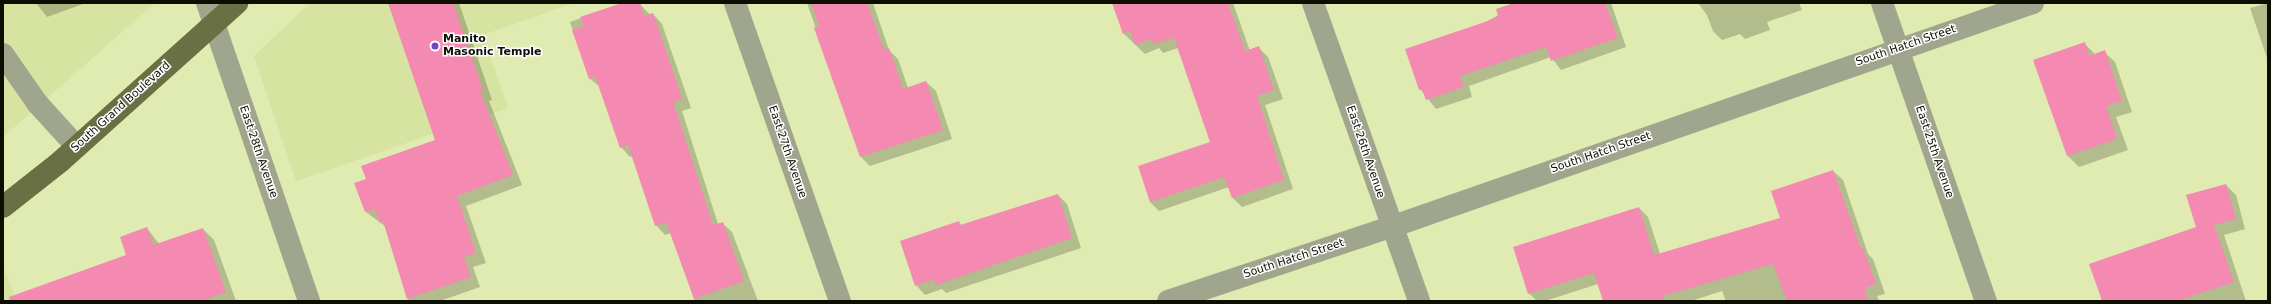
<!DOCTYPE html>
<html>
<head>
<meta charset="utf-8">
<style>
	body { margin:0 }
	#map { position:relative; width:2271px; height:304px; overflow:hidden; background:#dfebb1; font-family:"DejaVu Sans",sans-serif }
	div>[style] { position:absolute }
	[style*='--x'] { left:calc(var(--x)*1px); top:calc(var(--y)*1px); width:calc(var(--w)*1px); rotate:calc(var(--a)*1deg) }
	.built>* { inset:0; background:#d6e3a1 }
	.shadow>* { inset:0; background:#0003 }
	.building>* { inset:0; background:#f48ab1 }
	.minor>* { height:22px; margin:-11px; padding:0 11px; transform-origin:11px; border-radius:11px; background:#a0a58d }
	.major>* { height:22px; margin:-11px; padding:0 11px; transform-origin:11px; border-radius:11px; background:#687044 }
	.dots>* { width:11px; height:11px; translate:-50% -50%; box-sizing:border-box; border:2px solid #fff; border-radius:50% }
	span { translate:-50% -50%; white-space:nowrap; text-align:center; line-height:1.15; -webkit-text-stroke:3px #fff; paint-order:stroke }
	.poi-label { font-size:11px; color:#0b0e00; font-weight:700 }
	.left { translate:0 -50%; text-align:left }
	.street-label { font-size:11px; color:#0b0e00 }
	.frame { position:absolute; inset:0; border:4px solid #0b0e00; pointer-events:none }
</style>
</head>
<body>
<div id="map">
	<div class="built">
		<i style="clip-path:polygon(3px 3px,155px 3px,3px 137px)"></i>
		<i style="clip-path:polygon(310px 3px,574px 3px,483px 35px,508px 108px,296px 181px,254px 56px)"></i>
		<i style="clip-path:polygon(5px 268px,16px 301px,3px 301px)"></i>
	</div>
	<div class="shadow">
		<i style="clip-path:polygon(36px 3px,86px 3px,47px 17px)"></i>
		<i style="clip-path:polygon(389px 3px,459px 3px,492px 100px,489px 101px,522px 185px,466px 206px,486px 263px,473px 267px,480px 287px,440px 301px,410px 301px,408px 299px,386px 227px,366px 212px,367px 179px,436px 141px)"></i>
		<i style="clip-path:polygon(639px 3px,650px 15px,653px 14px,662px 24px,691px 108px,682px 111px,718px 224px,722px 223px,732px 232px,758px 301px,695px 301px,671px 233px,665px 235px,656px 225px,633px 156px,630px 157px,621px 147px,600px 87px,589px 78px,570px 22px,616px 6px)"></i>
		<i style="clip-path:polygon(807px 3px,873px 3px,889px 50px,898px 59px,908px 88px,926px 82px,936px 91px,952px 139px,870px 166px,861px 157px)"></i>
		<i style="clip-path:polygon(1114px 3px,1233px 3px,1250px 51px,1259px 48px,1268px 57px,1283px 99px,1265px 105px,1293px 189px,1242px 207px,1233px 198px,1229px 187px,1159px 211px,1150px 202px,1139px 167px,1211px 143px,1178px 48px,1163px 53px,1159px 48px,1145px 54px,1123px 33px)"></i>
		<i style="clip-path:polygon(1518px 3px,1611px 3px,1626px 47px,1561px 70px,1551px 57px,1469px 86px,1472px 97px,1436px 109px,1420px 89px,1485px 23px)"></i>
		<i style="clip-path:polygon(1698px 3px,1799px 3px,1802px 10px,1767px 22px,1770px 30px,1745px 39px,1740px 34px,1722px 40px,1713px 31px,1707px 15px)"></i>
		<i style="clip-path:polygon(2268px 3px,2268px 61px,2250px 8px)"></i>
		<i style="clip-path:polygon(2084px 43px,2096px 55px,2104px 52px,2115px 62px,2132px 112px,2116px 117px,2128px 150px,2079px 167px,2068px 156px,2034px 60px)"></i>
		<i style="clip-path:polygon(1833px 171px,1843px 180px,1868px 254px,1873px 259px,1885px 294px,1877px 296px,1879px 301px,1726px 301px,1722px 291px,1691px 301px,1604px 301px,1598px 284px,1545px 301px,1537px 301px,1529px 293px,1639px 208px,1648px 217px,1660px 254px,1782px 219px)"></i>
		<i style="clip-path:polygon(2226px 185px,2236px 195px,2245px 229px,2224px 235px,2246px 301px,2103px 301px,2197px 228px)"></i>
		<i style="clip-path:polygon(1058px 195px,1067px 204px,1081px 248px,946px 293px,942px 289px,925px 295px,916px 285px,959px 222px,962px 226px)"></i>
		<i style="clip-path:polygon(147px 228px,159px 244px,203px 229px,214px 240px,236px 301px,48px 301px,127px 256px)"></i>
	</div>
	<div class="building">
		<i style="clip-path:polygon(388px 3px,453px 3px,483px 90px,480px 91px,513px 175px,457px 196px,476px 253px,464px 257px,471px 277px,407px 299px,383px 221px,380px 223px,375px 209px,365px 212px,354px 183px,366px 179px,361px 166px,435px 140px)"></i>
		<i style="clip-path:polygon(622px 3px,640px 3px,644px 16px,653px 13px,682px 99px,673px 102px,713px 225px,723px 222px,744px 281px,694px 299px,666px 222px,655px 226px,628px 145px,620px 148px,595px 76px,589px 79px,572px 30px,584px 26px,580px 17px)"></i>
		<i style="clip-path:polygon(811px 3px,867px 3px,884px 50px,889px 48px,903px 89px,926px 81px,943px 130px,860px 157px,814px 28px,819px 26px)"></i>
		<i style="clip-path:polygon(1112px 3px,1228px 3px,1245px 51px,1259px 46px,1274px 90px,1257px 96px,1284px 180px,1232px 198px,1224px 177px,1150px 202px,1138px 166px,1210px 142px,1174px 38px,1153px 44px,1152px 39px,1135px 45px,1130px 31px,1123px 34px)"></i>
		<i style="clip-path:polygon(1514px 3px,1605px 3px,1618px 38px,1551px 61px,1546px 47px,1460px 76px,1464px 87px,1426px 100px,1422px 89px,1419px 90px,1405px 49px,1485px 22px,1498px 16px,1496px 9px)"></i>
		<i style="clip-path:polygon(2085px 42px,2089px 56px,2105px 50px,2122px 101px,2106px 106px,2117px 139px,2067px 156px,2033px 60px)"></i>
		<i style="clip-path:polygon(1833px 170px,1861px 249px,1863px 248px,1876px 284px,1865px 288px,1868px 301px,1787px 301px,1773px 264px,1663px 296px,1664px 301px,1603px 301px,1594px 273px,1528px 294px,1513px 247px,1639px 207px,1654px 255px,1780px 218px,1771px 191px)"></i>
		<i style="clip-path:polygon(2226px 184px,2236px 219px,2214px 225px,2234px 282px,2178px 301px,2102px 301px,2089px 264px,2196px 227px,2186px 195px)"></i>
		<i style="clip-path:polygon(1058px 194px,1072px 238px,936px 285px,934px 279px,915px 286px,900px 241px,959px 221px,960px 225px)"></i>
		<i style="clip-path:polygon(147px 227px,153px 245px,203px 228px,226px 292px,202px 301px,10px 301px,9px 297px,126px 255px,120px 237px)"></i>
	</div>
	<div class="minor">
		<i style="--x:207;--y:3;--w:315;--a:71.1"></i>
		<i style="--x:735;--y:3;--w:316;--a:70.6"></i>
		<i style="--x:1313;--y:3;--w:316;--a:70.4"></i>
		<i style="--x:1882;--y:3;--w:316;--a:70.8"></i>
		<i style="--x:3;--y:54;--w:60;--a:55.2"></i>
		<i style="--x:37;--y:103;--w:59;--a:47.7"></i>
		<i style="--x:1168;--y:301;--w:235;--a:-18.4"></i>
		<i style="--x:1391;--y:227;--w:680;--a:-19.23"></i>
	</div>
	<div class="major">
		<i style="--x:3;--y:207;--w:74;--a:-38.4"></i>
		<i style="--x:61;--y:161;--w:237;--a:-41.9"></i>
	</div>
	<div class="dots">
		<i style="left:435px;top:46px;background:#7345bd"></i>
	</div>
	<div class="poi-label">
		<span class="left" style="left:443px;top:46px">Manito<br>Masonic Temple</span>
	</div>
	<div class="street-label">
		<span style="left:1906px;top:46px;rotate:-19deg">South Hatch Street</span>
		<span style="left:121px;top:107px;rotate:-42deg">South Grand Boulevard</span>
		<span style="left:258px;top:152px;rotate:71deg">East 28th Avenue</span>
		<span style="left:787px;top:152px;rotate:71deg">East 27th Avenue</span>
		<span style="left:1365px;top:152px;rotate:71deg">East 26th Avenue</span>
		<span style="left:1934px;top:152px;rotate:71deg">East 25th Avenue</span>
		<span style="left:1601px;top:153px;rotate:-19deg">South Hatch Street</span>
		<span style="left:1294px;top:259px;rotate:-18deg">South Hatch Street</span>
	</div>
	<div class="frame"></div>
</div>
</body>
</html>
